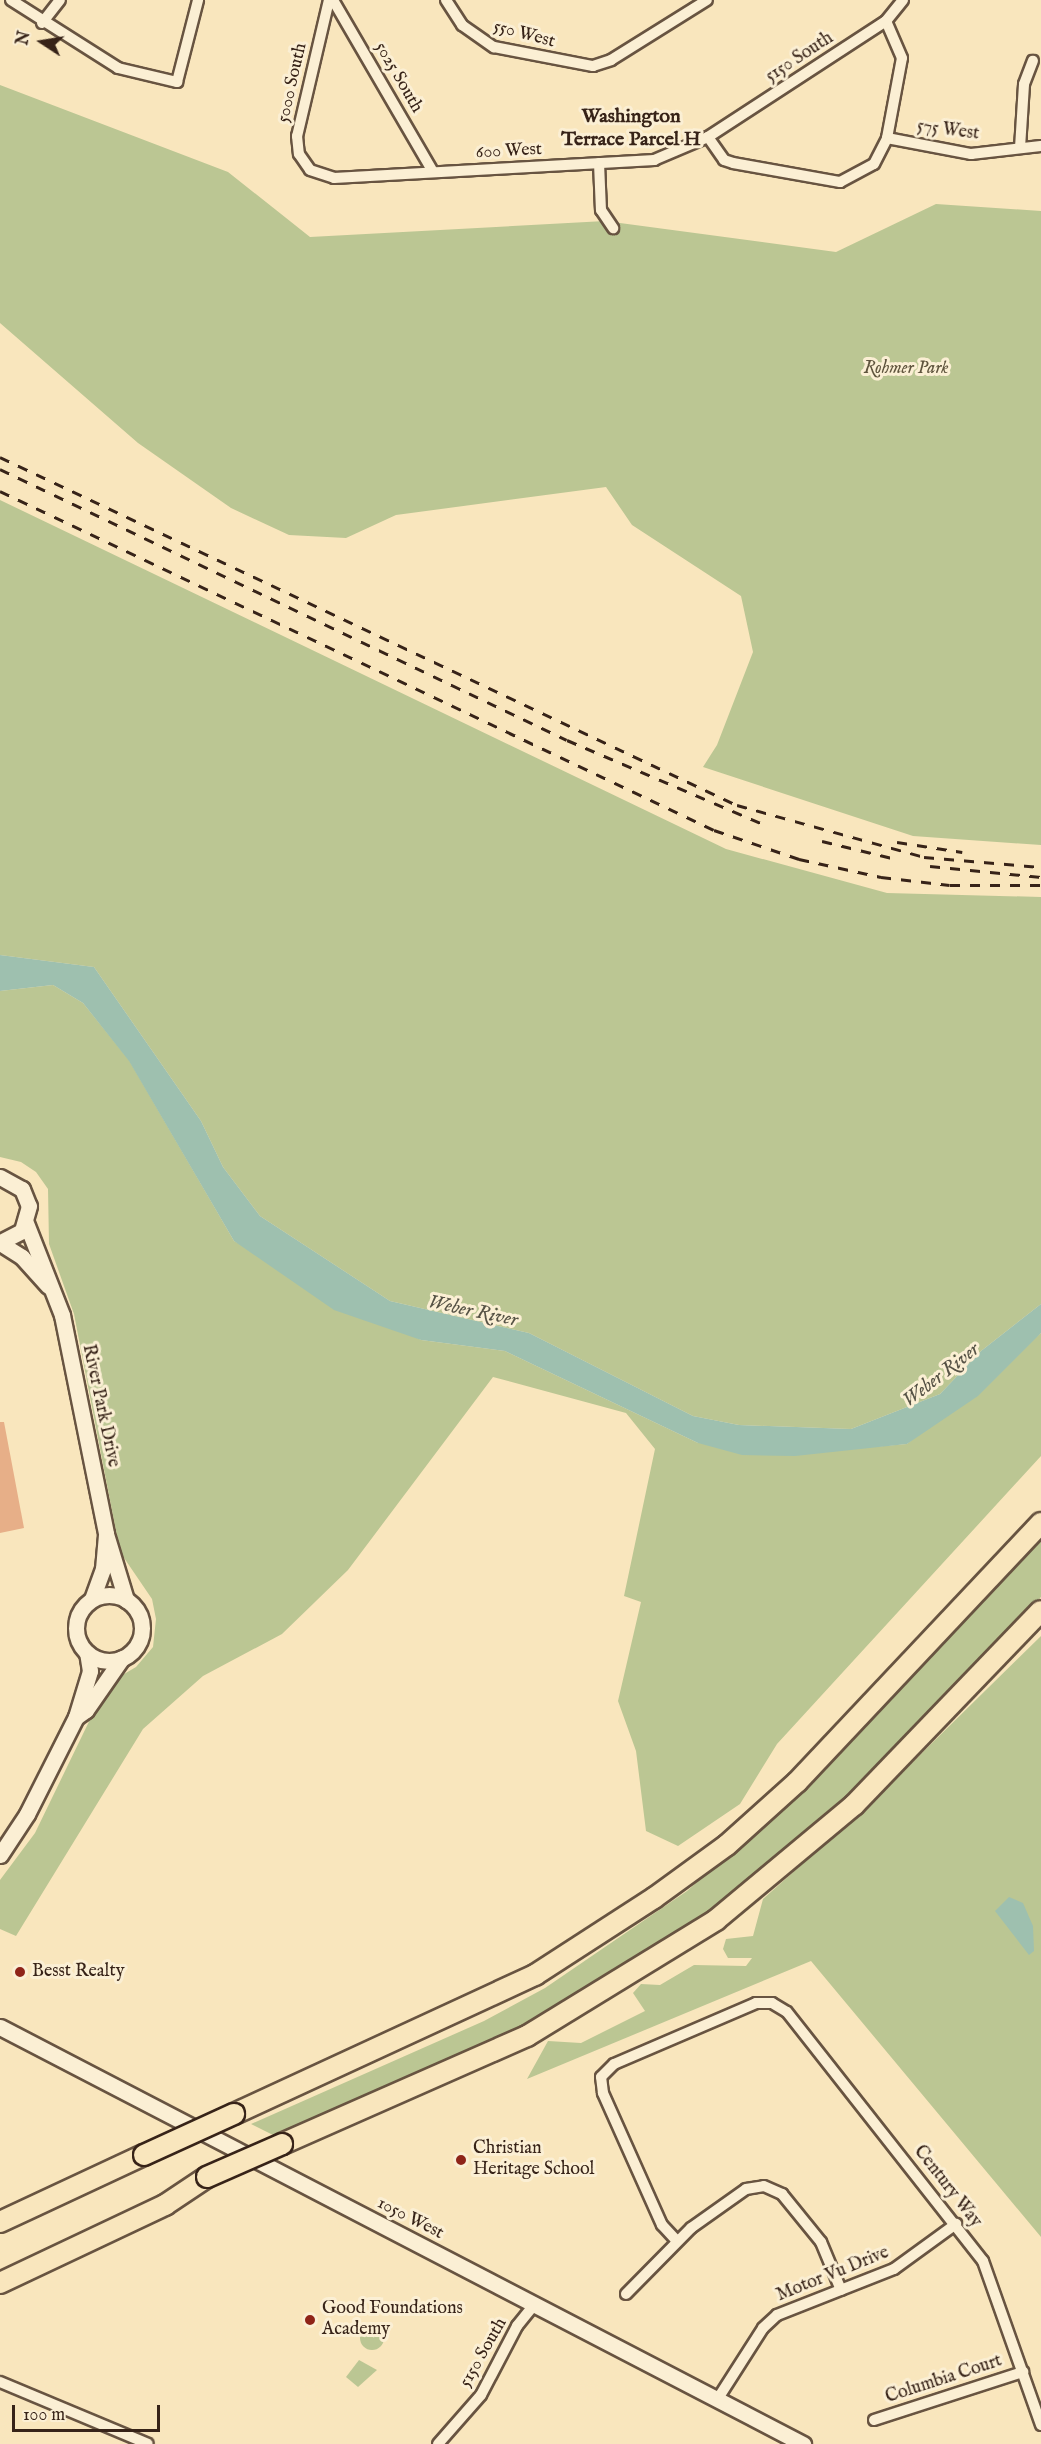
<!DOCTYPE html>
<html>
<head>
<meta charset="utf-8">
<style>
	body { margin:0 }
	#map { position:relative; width:1041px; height:2444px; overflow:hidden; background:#f9e6bd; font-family:"IM FELL English",serif }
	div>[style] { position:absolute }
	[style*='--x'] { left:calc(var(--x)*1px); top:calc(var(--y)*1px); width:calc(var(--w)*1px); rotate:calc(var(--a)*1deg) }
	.green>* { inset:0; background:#bbc693 }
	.round { border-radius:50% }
	.water>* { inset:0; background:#9ec0af }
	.building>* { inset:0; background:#e7af88 }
	.roads { filter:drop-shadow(2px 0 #685441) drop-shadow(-2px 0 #685441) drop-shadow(0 2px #685441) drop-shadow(0 -2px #685441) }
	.street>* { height:10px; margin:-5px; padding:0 5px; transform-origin:5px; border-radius:5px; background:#fbefd4 }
	.secondary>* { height:15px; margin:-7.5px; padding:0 7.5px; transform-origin:7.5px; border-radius:7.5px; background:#fbefd4 }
	.secondary>.ring { margin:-7.5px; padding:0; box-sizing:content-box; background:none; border:15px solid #fbefd4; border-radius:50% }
	.highway>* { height:20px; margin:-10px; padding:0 10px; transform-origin:10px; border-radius:10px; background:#f9e6bd }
	.rail>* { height:3px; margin-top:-1.5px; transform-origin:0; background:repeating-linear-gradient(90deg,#372318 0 10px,transparent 0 20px) }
	.bridges { filter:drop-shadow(2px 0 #372318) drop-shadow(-2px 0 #372318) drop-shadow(0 2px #372318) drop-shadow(0 -2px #372318) }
	.highway-bridge>* { height:20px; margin:-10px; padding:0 10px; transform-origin:10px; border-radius:10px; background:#f9e6bd }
	.dots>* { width:16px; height:16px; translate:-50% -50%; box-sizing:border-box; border:3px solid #fbefd4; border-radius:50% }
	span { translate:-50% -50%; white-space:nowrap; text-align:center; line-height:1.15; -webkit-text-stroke:6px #fbefd4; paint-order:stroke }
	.street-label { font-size:18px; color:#372318 }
	.park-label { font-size:18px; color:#5f543d; font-style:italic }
	.poi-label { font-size:18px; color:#372318 }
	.left { translate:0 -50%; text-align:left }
	.neighbourhood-label { font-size:20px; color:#372318; font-weight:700 }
	.water-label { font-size:20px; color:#565245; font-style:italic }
	.north { position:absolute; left:12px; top:12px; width:60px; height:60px; -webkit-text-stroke:4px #fbefd4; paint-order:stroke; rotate:282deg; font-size:16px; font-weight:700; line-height:24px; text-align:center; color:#372318 }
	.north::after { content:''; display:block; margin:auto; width:21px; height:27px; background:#372318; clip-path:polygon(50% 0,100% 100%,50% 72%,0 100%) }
	.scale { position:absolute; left:12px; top:2405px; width:148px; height:27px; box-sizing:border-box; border:3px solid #372318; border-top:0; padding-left:8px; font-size:18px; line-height:21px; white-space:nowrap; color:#372318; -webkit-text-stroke:4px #fbefd4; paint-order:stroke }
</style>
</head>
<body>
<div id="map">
	<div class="green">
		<i style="clip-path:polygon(0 85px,228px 172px,310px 237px,605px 221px,836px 252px,936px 204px,1041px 211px,1041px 845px,913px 836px,703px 767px,717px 745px,753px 652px,741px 596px,632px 525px,606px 487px,396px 515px,346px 538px,289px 535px,231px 508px,138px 443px,0 323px)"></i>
		<i style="clip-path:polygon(0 500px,726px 849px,887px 893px,1041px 897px,1041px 1304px,981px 1351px,940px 1394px,851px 1429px,739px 1425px,693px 1416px,529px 1333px,390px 1301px,260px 1216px,223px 1167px,201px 1121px,94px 967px,0 955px)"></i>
		<i style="clip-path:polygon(53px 985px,83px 1003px,129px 1060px,234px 1241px,421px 1340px,505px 1351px,698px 1443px,872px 1447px,907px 1444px,1041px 1333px,1041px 1456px,777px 1744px,740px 1804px,678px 1846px,646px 1831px,636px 1751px,618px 1701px,641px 1602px,624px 1596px,655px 1449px,626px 1413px,493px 1377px,348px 1570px,282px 1634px,203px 1676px,143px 1729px,16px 1936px,0 1929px,0 1880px,35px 1833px,98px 1703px,114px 1680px,136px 1667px,153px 1647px,156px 1619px,152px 1599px,120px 1552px,74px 1314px,49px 1244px,48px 1189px,36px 1172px,21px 1162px,0 1157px,0 991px)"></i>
		<i style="clip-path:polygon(1041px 1532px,1041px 1597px,844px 1801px,774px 1863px,700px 1919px,565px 2005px,422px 2073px,277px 2137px,251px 2124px,484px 2021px,545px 1988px,687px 1891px,816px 1776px)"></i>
		<i style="clip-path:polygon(1041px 1636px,1041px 2237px,811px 1961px,527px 2079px,548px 2041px,581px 2043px,645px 2011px,633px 1993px,641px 1984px,660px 1985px,694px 1965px,746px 1966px,752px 1958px,728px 1958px,723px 1949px,726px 1939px,753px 1936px,763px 1899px,872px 1802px)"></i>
		<i class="round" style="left:360px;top:2326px;width:24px;height:24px"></i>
		<i style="clip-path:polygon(359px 2360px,377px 2370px,358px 2387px,346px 2377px)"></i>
	</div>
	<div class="water">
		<i style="clip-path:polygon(0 955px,94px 967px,201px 1121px,223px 1167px,260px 1216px,390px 1301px,529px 1333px,693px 1416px,739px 1425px,851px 1429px,940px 1394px,981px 1351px,1041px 1304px,1041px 1333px,978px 1396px,907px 1444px,795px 1456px,742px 1455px,698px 1443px,505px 1351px,421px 1340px,334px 1310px,234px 1241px,129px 1061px,83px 1003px,53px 985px,0 991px)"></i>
		<i style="clip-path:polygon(1009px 1897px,1023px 1903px,1033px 1926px,1034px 1951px,1029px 1955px,995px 1911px)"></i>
	</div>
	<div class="building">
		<i style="clip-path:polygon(0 1422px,4px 1422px,24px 1528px,0 1533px)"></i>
	</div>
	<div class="roads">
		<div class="street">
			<i style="--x:11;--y:0;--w:127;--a:32.4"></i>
			<i style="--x:118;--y:68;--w:61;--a:13.3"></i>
			<i style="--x:177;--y:82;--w:85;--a:-75.6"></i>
			<i style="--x:329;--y:0;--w:140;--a:103.2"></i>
			<i style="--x:297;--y:136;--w:18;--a:84"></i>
			<i style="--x:299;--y:154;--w:19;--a:55"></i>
			<i style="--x:310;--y:170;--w:25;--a:18"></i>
			<i style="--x:334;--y:178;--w:321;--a:-3.2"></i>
			<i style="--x:654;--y:160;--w:59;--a:-23.1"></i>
			<i style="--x:708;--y:137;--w:28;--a:55"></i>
			<i style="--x:724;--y:160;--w:9;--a:18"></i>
			<i style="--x:733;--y:163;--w:109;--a:10.1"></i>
			<i style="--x:840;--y:182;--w:38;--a:-28"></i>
			<i style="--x:874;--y:164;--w:29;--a:-63"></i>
			<i style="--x:887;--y:138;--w:81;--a:-79.4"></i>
			<i style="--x:902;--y:58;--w:40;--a:-113.4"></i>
			<i style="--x:333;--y:0;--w:199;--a:59.8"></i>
			<i style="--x:446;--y:0;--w:30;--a:57"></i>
			<i style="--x:462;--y:25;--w:39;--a:35"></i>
			<i style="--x:494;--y:47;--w:101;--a:10.9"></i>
			<i style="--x:593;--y:66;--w:19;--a:-18"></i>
			<i style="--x:611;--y:60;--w:113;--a:-32"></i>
			<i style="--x:42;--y:23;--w:29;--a:-52"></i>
			<i style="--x:708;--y:137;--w:212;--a:-33.1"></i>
			<i style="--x:886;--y:21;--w:27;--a:-51"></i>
			<i style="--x:887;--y:138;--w:86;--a:10.8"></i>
			<i style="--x:971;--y:154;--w:70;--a:-6.5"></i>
			<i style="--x:1020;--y:148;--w:64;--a:-86.4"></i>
			<i style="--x:1024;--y:84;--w:25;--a:-69"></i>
			<i style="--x:599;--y:163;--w:47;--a:87.6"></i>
			<i style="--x:601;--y:210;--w:22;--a:56"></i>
			<i style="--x:677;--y:2241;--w:22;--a:-133"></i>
			<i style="--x:662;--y:2225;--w:145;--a:-114.1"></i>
			<i style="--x:603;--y:2093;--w:16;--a:-97"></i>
			<i style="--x:601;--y:2077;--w:18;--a:-45"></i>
			<i style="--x:614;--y:2064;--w:155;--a:-23.2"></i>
			<i style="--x:756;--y:2003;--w:16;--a:0"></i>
			<i style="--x:772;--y:2003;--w:17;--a:31"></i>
			<i style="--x:787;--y:2012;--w:317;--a:51.8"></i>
			<i style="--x:983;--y:2261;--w:174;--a:70.5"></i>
			<i style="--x:626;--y:2294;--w:93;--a:-45.4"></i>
			<i style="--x:691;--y:2228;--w:67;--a:-35.3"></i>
			<i style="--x:746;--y:2189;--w:18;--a:-9"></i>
			<i style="--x:764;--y:2186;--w:20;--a:24"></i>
			<i style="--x:782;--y:2194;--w:62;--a:50.9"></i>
			<i style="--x:821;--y:2242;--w:52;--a:67.4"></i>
			<i style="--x:0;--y:2382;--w:160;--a:22.7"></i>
			<i style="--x:717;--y:2400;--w:85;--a:-57.4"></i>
			<i style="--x:763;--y:2328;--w:19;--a:-43"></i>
			<i style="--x:777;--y:2315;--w:126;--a:-21.5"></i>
			<i style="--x:894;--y:2269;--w:77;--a:-36"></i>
			<i style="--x:874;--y:2420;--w:157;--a:-17.9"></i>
			<i style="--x:438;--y:2444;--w:65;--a:-48.7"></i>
			<i style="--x:481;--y:2395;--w:78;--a:-62.4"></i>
			<i style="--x:517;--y:2326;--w:27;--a:-51"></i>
		</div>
		<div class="secondary">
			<i style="--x:0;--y:1177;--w:25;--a:29"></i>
			<i style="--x:22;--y:1189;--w:18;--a:68"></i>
			<i style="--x:29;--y:1206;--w:26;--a:106"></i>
			<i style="--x:22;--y:1231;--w:25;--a:153"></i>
			<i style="--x:26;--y:1223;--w:99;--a:68.6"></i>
			<i style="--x:62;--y:1315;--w:223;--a:78.6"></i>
			<i style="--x:106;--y:1534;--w:69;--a:73.1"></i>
			<i style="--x:0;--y:1243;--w:26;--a:32"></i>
			<i style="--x:22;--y:1257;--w:39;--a:48"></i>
			<i class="ring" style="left:76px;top:1595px;width:51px;height:51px"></i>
			<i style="--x:92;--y:1599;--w:32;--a:-70"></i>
			<i style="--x:103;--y:1569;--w:35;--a:-85"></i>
			<i style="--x:76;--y:1717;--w:12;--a:-35"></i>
			<i style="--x:86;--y:1710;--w:63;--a:-55.3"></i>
			<i style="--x:0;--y:1855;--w:49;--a:-56.6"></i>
			<i style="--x:27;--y:1814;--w:109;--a:-63.2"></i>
			<i style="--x:76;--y:1717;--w:48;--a:-73.1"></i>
			<i style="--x:90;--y:1671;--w:18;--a:-99"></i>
			<i style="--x:0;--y:2027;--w:905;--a:27.44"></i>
		</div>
		<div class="highway">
			<i style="--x:234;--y:2114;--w:332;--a:-24.8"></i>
			<i style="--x:535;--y:1975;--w:142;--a:-32.9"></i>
			<i style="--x:654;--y:1898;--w:90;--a:-36"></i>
			<i style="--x:727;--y:1845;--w:94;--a:-42"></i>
			<i style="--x:797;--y:1782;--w:356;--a:-46.7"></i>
			<i style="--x:282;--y:2144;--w:268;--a:-23.8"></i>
			<i style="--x:527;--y:2036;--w:222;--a:-31.5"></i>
			<i style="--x:716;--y:1920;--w:180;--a:-39.8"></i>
			<i style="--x:854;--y:1805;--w:269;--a:-46.1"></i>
			<i style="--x:0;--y:2222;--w:159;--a:-25"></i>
			<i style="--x:0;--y:2283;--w:183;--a:-25.3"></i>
			<i style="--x:165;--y:2205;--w:50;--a:-33.7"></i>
		</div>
	</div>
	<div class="rail">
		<i style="--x:0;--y:457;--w:815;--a:25.28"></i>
		<i style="--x:737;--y:805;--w:194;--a:15.5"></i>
		<i style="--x:924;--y:857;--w:117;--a:4.9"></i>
		<i style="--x:0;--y:469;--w:628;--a:25.55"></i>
		<i style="--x:567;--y:740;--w:211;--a:23.2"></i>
		<i style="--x:0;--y:491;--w:790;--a:25.4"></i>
		<i style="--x:714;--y:830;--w:90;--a:18.8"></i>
		<i style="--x:799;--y:859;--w:84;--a:12.4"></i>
		<i style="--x:881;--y:877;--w:69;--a:6.6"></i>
		<i style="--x:950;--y:885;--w:91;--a:0"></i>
		<i style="--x:822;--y:841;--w:72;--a:13.7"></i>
		<i style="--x:897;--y:842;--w:66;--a:8.7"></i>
		<i style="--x:930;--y:866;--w:112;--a:5.7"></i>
	</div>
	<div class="bridges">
		<div class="highway-bridge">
			<i style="--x:144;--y:2155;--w:99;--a:-24.5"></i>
			<i style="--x:207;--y:2177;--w:82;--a:-23.7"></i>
		</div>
	</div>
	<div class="dots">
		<i style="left:20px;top:1972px;background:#8f2418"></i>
		<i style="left:461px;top:2160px;background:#8f2418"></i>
		<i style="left:310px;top:2320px;background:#8f2418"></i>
	</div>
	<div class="street-label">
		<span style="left:524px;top:35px;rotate:15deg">550 West</span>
		<span style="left:800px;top:58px;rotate:-33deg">5150 South</span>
		<span style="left:398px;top:78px;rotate:60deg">5025 South</span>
		<span style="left:293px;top:83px;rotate:-77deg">5000 South</span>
		<span style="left:948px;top:131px;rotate:8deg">575 West</span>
		<span style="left:509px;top:152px;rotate:-3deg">600 West</span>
		<span style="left:100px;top:1406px;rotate:78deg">River Park Drive</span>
		<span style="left:947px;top:2187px;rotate:52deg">Century Way</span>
		<span style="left:410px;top:2219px;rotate:27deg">1050 West</span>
		<span style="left:833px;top:2275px;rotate:-22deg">Motor Vu Drive</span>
		<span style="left:484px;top:2353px;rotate:-60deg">5150 South</span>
		<span style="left:944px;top:2380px;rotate:-18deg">Columbia Court</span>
	</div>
	<div class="park-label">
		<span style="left:906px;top:369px">Rohmer Park</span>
	</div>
	<div class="poi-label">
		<span class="left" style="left:32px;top:1972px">Besst Realty</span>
		<span class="left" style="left:473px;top:2160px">Christian<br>Heritage School</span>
		<span class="left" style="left:322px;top:2320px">Good Foundations<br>Academy</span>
	</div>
	<div class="neighbourhood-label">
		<span style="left:631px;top:128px">Washington<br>Terrace Parcel H</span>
	</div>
	<div class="water-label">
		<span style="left:473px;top:1311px;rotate:12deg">Weber River</span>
		<span style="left:941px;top:1375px;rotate:-38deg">Weber River</span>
	</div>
	<div class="north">N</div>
	<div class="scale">100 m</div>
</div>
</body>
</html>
